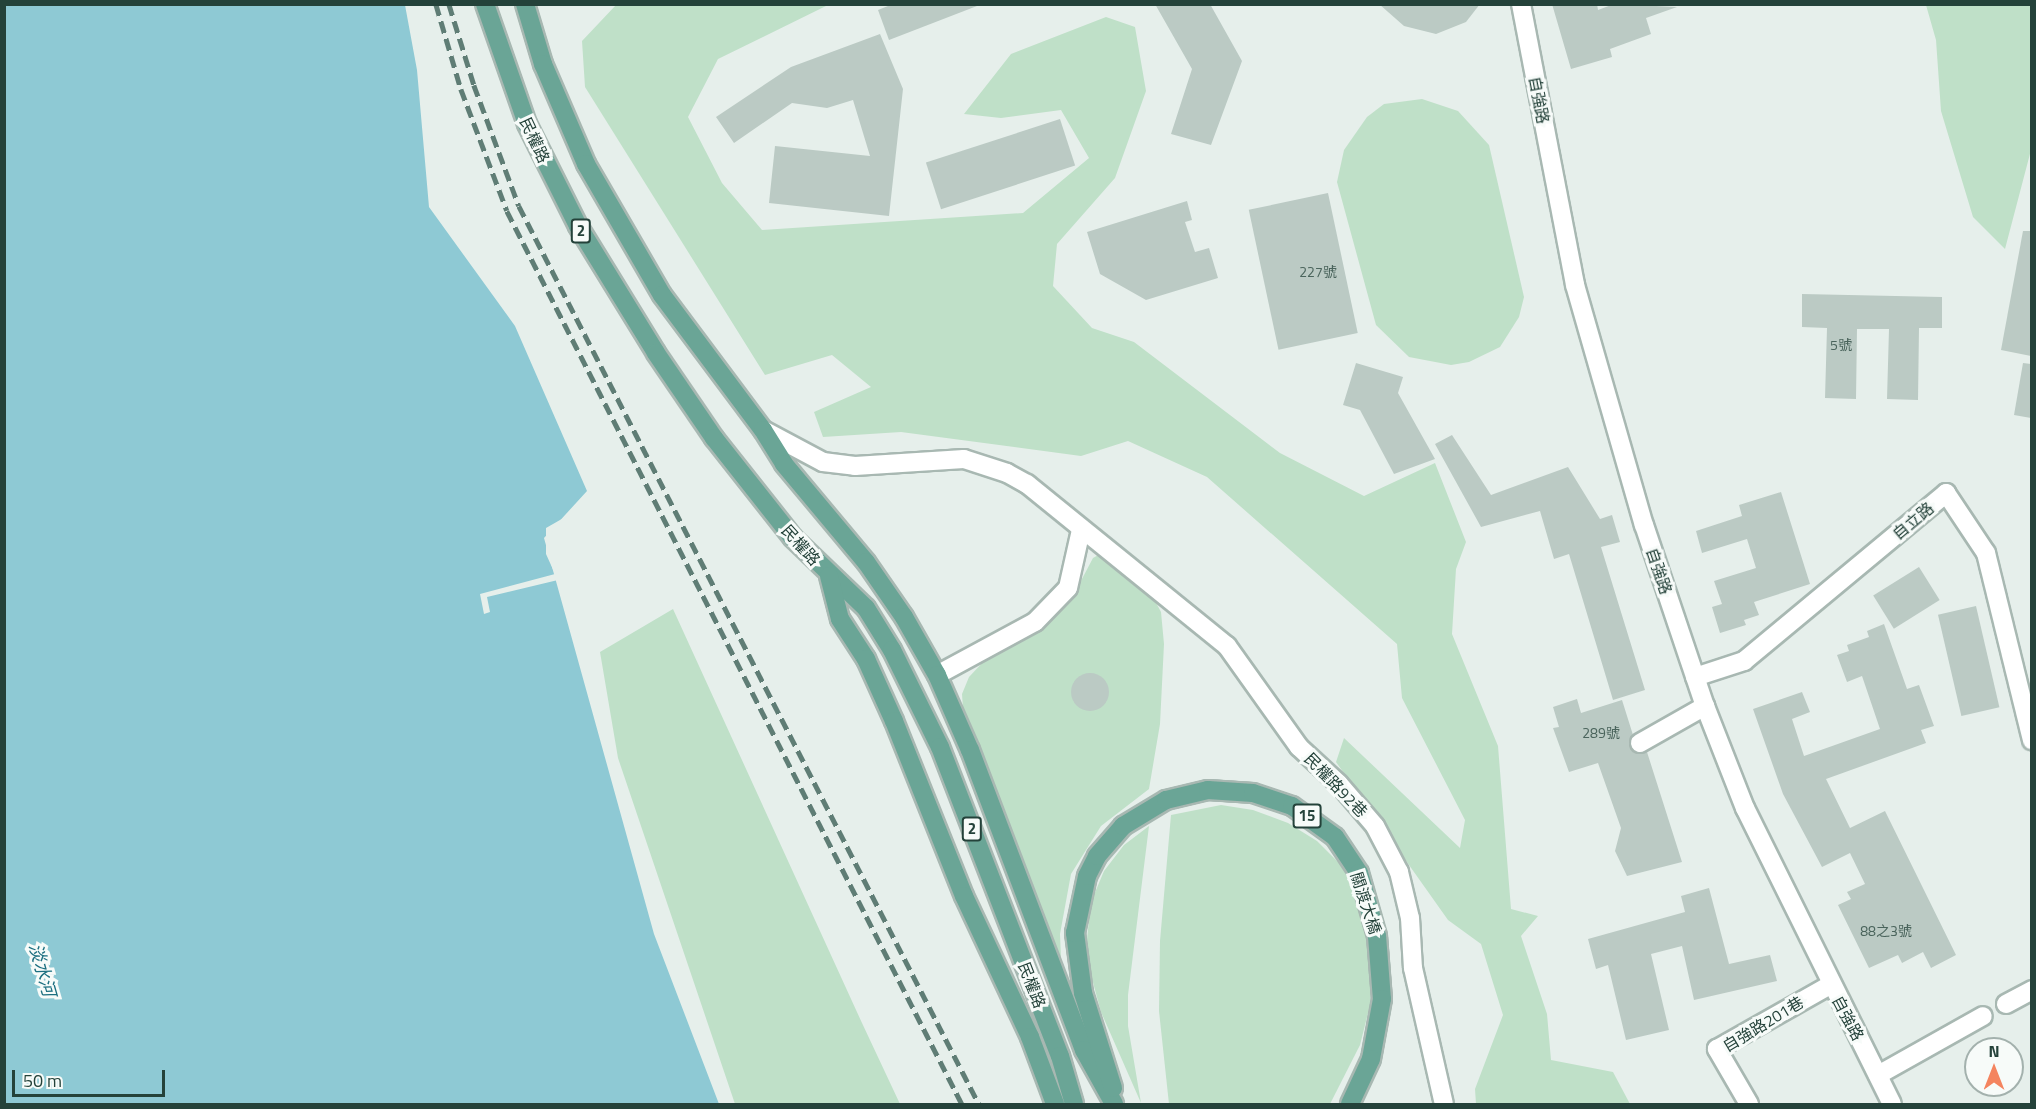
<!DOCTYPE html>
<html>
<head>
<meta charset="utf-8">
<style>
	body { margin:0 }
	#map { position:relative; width:2036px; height:1109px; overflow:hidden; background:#e6efeb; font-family:"Titillium Web","Noto Sans TC",sans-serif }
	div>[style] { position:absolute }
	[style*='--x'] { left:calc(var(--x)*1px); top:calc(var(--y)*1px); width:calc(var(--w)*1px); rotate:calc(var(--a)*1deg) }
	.green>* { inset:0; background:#bfe0c8 }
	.water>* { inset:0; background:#8ec9d4 }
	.pier>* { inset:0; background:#e6efeb }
	.building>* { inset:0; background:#bbcac4; transform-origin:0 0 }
	.round { border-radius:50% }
	.roads { filter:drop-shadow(2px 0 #a8b8b2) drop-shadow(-2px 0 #a8b8b2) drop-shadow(0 2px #a8b8b2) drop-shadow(0 -2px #a8b8b2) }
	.minor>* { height:18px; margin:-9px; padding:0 9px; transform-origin:9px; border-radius:9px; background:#fff }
	.primary>* { height:18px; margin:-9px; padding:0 9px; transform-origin:9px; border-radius:9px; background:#6aa596 }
	.rail>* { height:4.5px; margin-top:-2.25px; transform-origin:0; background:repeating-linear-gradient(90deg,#5f7d75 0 12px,transparent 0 18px) }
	span { translate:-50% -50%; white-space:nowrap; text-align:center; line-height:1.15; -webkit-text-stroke:6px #f7fbf9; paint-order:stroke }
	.number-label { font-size:14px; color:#4a645c }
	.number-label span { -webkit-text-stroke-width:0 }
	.shield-label span { padding:2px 4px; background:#f7fbf9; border:2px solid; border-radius:4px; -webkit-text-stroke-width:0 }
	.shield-label { font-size:15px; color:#24423a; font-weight:700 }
	.street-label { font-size:16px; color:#24423a }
	.water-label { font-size:18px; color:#1c6f80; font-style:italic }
	.frame { position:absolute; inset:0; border:6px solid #24423a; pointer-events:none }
	.north { position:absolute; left:1964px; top:1037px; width:60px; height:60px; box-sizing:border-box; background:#f7fbf9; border:2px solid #a3b1ad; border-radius:50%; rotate:0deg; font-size:16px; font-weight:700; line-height:24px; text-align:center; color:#24423a }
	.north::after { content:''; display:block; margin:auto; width:21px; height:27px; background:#f4845f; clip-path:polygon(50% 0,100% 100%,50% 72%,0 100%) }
	.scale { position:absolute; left:12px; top:1070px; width:153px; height:27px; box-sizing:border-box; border:3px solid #24423a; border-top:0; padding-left:8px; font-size:18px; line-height:21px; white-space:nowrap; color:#24423a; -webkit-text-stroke:4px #f7fbf9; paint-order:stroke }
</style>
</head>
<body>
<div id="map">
	<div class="green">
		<i style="clip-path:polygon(616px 5px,828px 5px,718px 59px,688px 117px,722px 183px,762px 230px,1023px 213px,1089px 158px,1061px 110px,1001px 118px,964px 114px,1011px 54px,1106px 17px,1135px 27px,1146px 91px,1115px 178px,1057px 244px,1053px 286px,1092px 328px,1134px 342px,1280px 453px,1364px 496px,1435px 463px,1466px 542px,1456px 569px,1452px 634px,1498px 746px,1511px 909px,1538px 916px,1521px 936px,1547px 1014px,1551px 1060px,1613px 1072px,1630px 1104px,1476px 1104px,1475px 1089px,1503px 1015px,1481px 944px,1448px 920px,1336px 762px,1344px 738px,1460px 848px,1465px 820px,1402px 698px,1397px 644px,1207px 477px,1128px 441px,1081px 456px,901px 432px,823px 437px,814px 412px,871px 387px,832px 355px,765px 375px,585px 87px,582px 41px)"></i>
		<i style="clip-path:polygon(1926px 5px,2031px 5px,2031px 150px,2005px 249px,1973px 217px,1941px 111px,1936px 40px)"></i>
		<i style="clip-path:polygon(1422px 99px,1458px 111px,1489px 145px,1524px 297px,1519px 317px,1500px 347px,1469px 362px,1451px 365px,1409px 357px,1376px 325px,1337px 182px,1344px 150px,1367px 117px,1384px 104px)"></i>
		<i style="clip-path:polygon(1100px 554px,1154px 599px,1161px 612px,1164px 644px,1160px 724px,1149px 789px,1101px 826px,1071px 874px,1060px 934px,1061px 959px,963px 709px,962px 694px,969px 677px,984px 661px,1057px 612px,1073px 596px,1093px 558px)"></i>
		<i style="clip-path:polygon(673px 609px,862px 1023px,900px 1104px,735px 1104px,618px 758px,600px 652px)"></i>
		<i style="clip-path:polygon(1221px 805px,1253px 810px,1288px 823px,1317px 841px,1341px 865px,1355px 890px,1367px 925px,1372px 965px,1370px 1005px,1360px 1045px,1330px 1104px,1169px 1104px,1159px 1011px,1160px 941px,1171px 815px)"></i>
		<i style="clip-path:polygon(1149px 826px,1128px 995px,1128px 1026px,1141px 1103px,1101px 1012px,1091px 975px,1087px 939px,1091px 902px,1104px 871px,1124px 845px)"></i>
	</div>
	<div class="water">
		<i style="clip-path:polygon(5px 5px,405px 5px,417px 70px,429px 207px,515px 326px,587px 491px,544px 538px,654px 934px,719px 1104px,5px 1104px)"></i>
	</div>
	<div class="pier">
		<i style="clip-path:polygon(567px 516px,547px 538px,558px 580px,487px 597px,490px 612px,484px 614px,480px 594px,555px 574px,546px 554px,546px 528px)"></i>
	</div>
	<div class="building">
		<i style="clip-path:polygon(893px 4px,976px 4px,977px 6px,889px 40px,878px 10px)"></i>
		<i style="clip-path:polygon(1155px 4px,1210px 4px,1242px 61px,1211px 145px,1171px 134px,1192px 69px)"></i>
		<i style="clip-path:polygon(1379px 4px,1480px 4px,1466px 22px,1436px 34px,1404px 26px)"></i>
		<i style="clip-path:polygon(1552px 4px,1597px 4px,1598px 10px,1614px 4px,1677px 7px,1646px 18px,1651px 34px,1610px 49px,1612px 57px,1571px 69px)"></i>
		<i style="clip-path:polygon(880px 34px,903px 89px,889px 216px,769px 203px,775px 146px,870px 156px,853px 100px,827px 108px,792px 103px,734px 143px,716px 117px,791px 67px)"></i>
		<i style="left:1060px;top:119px;width:49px;height:141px;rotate:72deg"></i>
		<i style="left:1328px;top:193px;width:143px;height:81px;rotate:78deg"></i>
		<i style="clip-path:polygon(1187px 201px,1192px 220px,1185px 222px,1195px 252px,1209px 248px,1218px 278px,1146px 300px,1100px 274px,1087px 232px)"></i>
		<i style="clip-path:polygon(2023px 231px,2031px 231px,2031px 356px,2001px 350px)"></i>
		<i style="clip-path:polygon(1802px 294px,1942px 297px,1942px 328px,1919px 328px,1918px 400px,1887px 399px,1889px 329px,1857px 329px,1856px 399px,1825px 398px,1827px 328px,1802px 327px)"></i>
		<i style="clip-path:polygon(1356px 363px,1403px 377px,1398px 393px,1435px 459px,1394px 474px,1360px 410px,1343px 405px)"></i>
		<i style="clip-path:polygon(2023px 363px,2031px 364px,2031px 418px,2014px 415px)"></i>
		<i style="clip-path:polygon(1452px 435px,1491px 495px,1568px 467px,1600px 519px,1612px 515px,1620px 542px,1601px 547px,1645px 690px,1613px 700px,1569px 554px,1554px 559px,1540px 511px,1481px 527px,1435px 444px)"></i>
		<i style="clip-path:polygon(1781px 492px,1810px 584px,1754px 602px,1759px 615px,1744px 620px,1746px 625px,1720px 633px,1712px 607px,1722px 604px,1714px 581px,1756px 568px,1747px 539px,1702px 553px,1696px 531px,1742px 516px,1739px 505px)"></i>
		<i style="left:1919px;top:567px;width:39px;height:54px;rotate:58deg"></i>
		<i style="left:1976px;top:606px;width:104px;height:39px;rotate:77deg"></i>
		<i style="clip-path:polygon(1884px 624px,1907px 689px,1919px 685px,1934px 726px,1921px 730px,1926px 743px,1826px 779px,1850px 828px,1885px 811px,1956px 955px,1931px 968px,1923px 952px,1902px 963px,1898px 955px,1869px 968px,1838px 905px,1851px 899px,1847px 892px,1865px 884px,1850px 853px,1822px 867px,1783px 794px,1753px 709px,1802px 692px,1810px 712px,1792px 719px,1804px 756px,1880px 729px,1862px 676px,1847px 682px,1837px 655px,1849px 651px,1847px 645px,1869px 637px,1867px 631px)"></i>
		<i class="round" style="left:1071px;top:673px;width:38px;height:38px"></i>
		<i style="clip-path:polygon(1577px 699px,1581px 713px,1622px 700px,1633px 735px,1630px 748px,1639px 754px,1647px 752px,1682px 862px,1627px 876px,1615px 851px,1621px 828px,1598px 763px,1569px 772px,1553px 728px,1559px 727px,1553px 707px)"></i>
		<i style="clip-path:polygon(1709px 888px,1729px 964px,1770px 955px,1777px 981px,1694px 1000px,1682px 946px,1651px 954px,1669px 1030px,1626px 1040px,1608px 965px,1596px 969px,1588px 939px,1685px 912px,1681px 896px)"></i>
	</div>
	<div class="roads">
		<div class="minor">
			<i style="--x:1521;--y:4;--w:286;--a:79.1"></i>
			<i style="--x:1575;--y:285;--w:250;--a:74"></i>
			<i style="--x:1644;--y:525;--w:191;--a:71.4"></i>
			<i style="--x:1705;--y:706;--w:110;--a:68.6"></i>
			<i style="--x:1745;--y:808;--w:330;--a:63.6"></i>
			<i style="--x:763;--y:430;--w:68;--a:28.1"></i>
			<i style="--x:823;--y:462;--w:32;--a:7"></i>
			<i style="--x:855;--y:466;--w:109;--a:-3.7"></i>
			<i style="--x:964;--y:459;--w:45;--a:18"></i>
			<i style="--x:1007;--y:473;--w:23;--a:29"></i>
			<i style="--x:1027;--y:484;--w:257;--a:39"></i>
			<i style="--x:1227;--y:646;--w:124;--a:54.5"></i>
			<i style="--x:1299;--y:747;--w:54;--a:42.8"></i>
			<i style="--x:1339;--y:784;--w:55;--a:49.4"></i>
			<i style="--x:1375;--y:826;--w:52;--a:62.4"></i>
			<i style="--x:1399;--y:872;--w:47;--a:76.6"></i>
			<i style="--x:1410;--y:918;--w:50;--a:86.6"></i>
			<i style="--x:1413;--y:968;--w:139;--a:77.2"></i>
			<i style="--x:937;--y:675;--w:111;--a:-28.4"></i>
			<i style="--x:1035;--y:622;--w:47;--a:-45.9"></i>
			<i style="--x:1068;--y:588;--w:59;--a:-77.4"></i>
			<i style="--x:1695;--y:677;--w:52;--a:-18.1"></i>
			<i style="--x:1744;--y:661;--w:263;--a:-39.7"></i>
			<i style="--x:1946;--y:493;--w:72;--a:56.3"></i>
			<i style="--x:1986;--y:553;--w:193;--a:76.2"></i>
			<i style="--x:1640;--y:743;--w:75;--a:-29.6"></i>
			<i style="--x:2006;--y:1004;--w:30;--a:-28"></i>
			<i style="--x:1878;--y:1075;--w:120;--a:-29.3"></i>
			<i style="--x:1749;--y:1104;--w:64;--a:-120.2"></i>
			<i style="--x:1717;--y:1049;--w:130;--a:-29.5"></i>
		</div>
		<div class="primary">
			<i style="--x:485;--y:4;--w:127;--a:70.7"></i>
			<i style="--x:527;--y:124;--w:114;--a:63.4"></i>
			<i style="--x:578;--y:226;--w:149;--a:58.4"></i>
			<i style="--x:656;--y:353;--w:103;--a:55.7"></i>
			<i style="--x:714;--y:438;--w:127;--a:51.7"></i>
			<i style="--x:793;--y:538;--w:101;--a:43.8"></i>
			<i style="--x:866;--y:608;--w:49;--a:58.2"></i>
			<i style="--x:892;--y:650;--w:108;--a:63.7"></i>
			<i style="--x:940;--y:747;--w:331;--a:68.8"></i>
			<i style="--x:1060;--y:1056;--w:50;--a:73.7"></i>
			<i style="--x:525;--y:4;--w:63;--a:73.3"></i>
			<i style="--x:543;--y:64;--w:109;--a:66.7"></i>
			<i style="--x:586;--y:164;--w:151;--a:59.9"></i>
			<i style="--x:662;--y:295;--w:169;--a:53.2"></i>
			<i style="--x:763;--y:430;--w:40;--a:58"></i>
			<i style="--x:784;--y:464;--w:128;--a:50.1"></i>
			<i style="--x:866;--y:562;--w:67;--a:55.4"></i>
			<i style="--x:904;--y:617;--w:67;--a:60.4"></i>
			<i style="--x:937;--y:675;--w:82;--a:66.3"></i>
			<i style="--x:970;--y:750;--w:321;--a:69.2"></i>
			<i style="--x:1084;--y:1050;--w:62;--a:60.9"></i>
			<i style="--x:829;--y:576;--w:44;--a:75.7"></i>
			<i style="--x:840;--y:619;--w:48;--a:57"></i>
			<i style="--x:866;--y:659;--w:68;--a:65.7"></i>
			<i style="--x:894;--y:721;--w:188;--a:68.2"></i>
			<i style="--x:964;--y:896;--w:156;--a:64.9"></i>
			<i style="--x:1030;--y:1037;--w:72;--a:69.5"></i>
			<i style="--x:1113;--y:1088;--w:100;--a:-107.5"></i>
			<i style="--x:1083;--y:993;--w:61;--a:-97.6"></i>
			<i style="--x:1075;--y:933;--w:58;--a:-78.1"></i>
			<i style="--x:1087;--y:876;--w:22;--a:-63"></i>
			<i style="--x:1097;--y:856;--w:40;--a:-49"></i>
			<i style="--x:1123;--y:826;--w:50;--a:-31.2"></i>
			<i style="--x:1166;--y:800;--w:43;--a:-13.4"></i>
			<i style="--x:1208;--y:790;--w:45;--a:3.8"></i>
			<i style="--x:1253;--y:793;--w:41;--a:18.4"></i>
			<i style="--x:1292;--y:806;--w:53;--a:35.8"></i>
			<i style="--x:1335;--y:837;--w:43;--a:56.3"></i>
			<i style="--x:1359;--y:873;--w:66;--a:74.1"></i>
			<i style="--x:1377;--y:936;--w:63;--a:85.5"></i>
			<i style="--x:1382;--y:999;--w:61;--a:100.4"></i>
			<i style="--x:1371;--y:1059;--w:50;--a:115"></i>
		</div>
	</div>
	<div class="rail">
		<i style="--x:436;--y:4;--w:89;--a:73.6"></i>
		<i style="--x:461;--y:89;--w:130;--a:69.3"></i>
		<i style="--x:507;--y:211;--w:1002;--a:63"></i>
		<i style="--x:449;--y:4;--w:85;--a:72.8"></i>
		<i style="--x:474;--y:85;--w:129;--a:69.6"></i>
		<i style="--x:519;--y:206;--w:1009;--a:62.88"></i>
	</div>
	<div class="number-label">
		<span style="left:1318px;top:272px">227號</span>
		<span style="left:1841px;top:345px">5號</span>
		<span style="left:1601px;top:733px">289號</span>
		<span style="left:1886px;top:931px">88之3號</span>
	</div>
	<div class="shield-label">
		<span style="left:581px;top:231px">2</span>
		<span style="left:1307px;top:816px">15</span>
		<span style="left:972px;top:829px">2</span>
	</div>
	<div class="street-label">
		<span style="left:1539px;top:100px;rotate:79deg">自強路</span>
		<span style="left:535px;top:140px;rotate:65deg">民權路</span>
		<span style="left:1913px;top:521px;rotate:-40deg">自立路</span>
		<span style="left:801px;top:545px;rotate:48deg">民權路</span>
		<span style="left:1659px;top:571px;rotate:71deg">自強路</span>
		<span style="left:1336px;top:785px;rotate:46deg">民權路92巷</span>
		<span style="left:1366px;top:903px;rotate:72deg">關渡大橋</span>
		<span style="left:1032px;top:985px;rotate:69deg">民權路</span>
		<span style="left:1848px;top:1018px;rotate:62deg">自強路</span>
		<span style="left:1763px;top:1024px;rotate:-31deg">自強路201巷</span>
	</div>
	<div class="water-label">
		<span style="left:42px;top:970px;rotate:74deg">淡水河</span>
	</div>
	<div class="frame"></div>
	<div class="north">N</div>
	<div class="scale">50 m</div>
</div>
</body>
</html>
